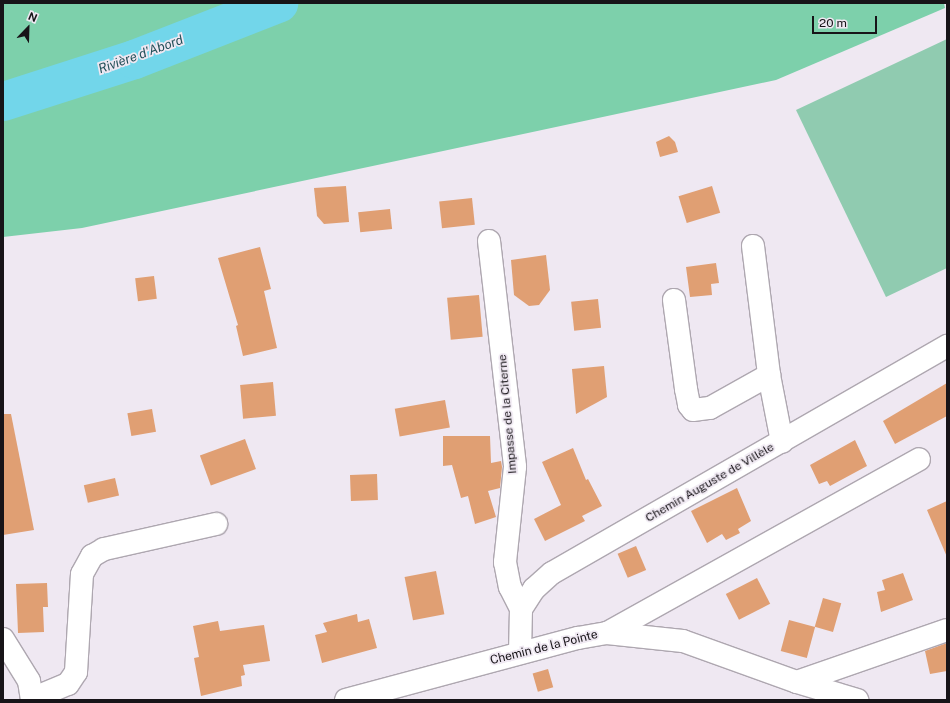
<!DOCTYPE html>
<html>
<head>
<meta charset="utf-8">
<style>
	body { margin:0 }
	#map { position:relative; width:950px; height:703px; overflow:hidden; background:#efe8f2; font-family:"Public Sans",sans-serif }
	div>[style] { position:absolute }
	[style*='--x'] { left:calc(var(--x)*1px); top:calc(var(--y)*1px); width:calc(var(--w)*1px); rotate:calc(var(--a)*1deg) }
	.green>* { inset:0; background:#90cbb0 }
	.forest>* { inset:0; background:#7dd0ab }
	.river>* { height:39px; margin:-19.5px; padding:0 19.5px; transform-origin:19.5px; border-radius:19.5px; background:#72d6ea }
	.building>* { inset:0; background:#e09f73; transform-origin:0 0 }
	.roads { filter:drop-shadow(1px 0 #aea7b0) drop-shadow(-1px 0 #aea7b0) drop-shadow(0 1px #aea7b0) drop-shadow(0 -1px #aea7b0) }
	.street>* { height:22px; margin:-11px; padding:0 11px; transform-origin:11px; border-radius:11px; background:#fff }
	span { translate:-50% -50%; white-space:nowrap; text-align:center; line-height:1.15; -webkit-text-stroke:3.5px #efe8f2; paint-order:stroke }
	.street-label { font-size:12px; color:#171418 }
	.water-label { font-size:13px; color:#224f58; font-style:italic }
	.frame { position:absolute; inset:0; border:4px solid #171418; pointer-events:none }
	.north { position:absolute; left:8px; top:8px; width:40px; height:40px; -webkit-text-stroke:3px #efe8f2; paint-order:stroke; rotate:23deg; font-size:11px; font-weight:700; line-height:16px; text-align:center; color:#171418 }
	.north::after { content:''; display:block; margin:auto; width:14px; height:18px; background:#171418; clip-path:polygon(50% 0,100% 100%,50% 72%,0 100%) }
	.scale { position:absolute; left:812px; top:16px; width:65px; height:18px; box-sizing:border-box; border:2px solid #171418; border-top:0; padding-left:5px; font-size:12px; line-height:14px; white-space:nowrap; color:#171418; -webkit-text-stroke:3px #efe8f2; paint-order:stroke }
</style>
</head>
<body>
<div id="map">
	<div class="green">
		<i style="clip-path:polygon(947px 39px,947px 268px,886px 297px,796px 110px)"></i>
	</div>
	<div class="forest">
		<i style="clip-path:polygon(3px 3px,944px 3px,945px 8px,776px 80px,82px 228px,3px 237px)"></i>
	</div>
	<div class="river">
		<i style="--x:3;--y:101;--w:138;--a:-17.8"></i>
		<i style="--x:134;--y:59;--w:155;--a:-21.3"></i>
	</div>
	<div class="building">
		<i style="clip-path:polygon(669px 136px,675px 142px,678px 152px,660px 157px,656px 142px)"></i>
		<i style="clip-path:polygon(346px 186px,349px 222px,324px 224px,317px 216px,314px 188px)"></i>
		<i style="left:712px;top:186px;width:28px;height:35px;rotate:73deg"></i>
		<i style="left:472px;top:198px;width:27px;height:33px;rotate:84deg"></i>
		<i style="left:390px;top:209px;width:20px;height:32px;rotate:84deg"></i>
		<i style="clip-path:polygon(260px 247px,271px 289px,264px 291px,277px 348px,243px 356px,236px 326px,238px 325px,218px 258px)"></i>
		<i style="clip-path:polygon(546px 255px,550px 290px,539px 305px,529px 306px,514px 295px,511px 260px)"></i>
		<i style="clip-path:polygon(716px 263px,719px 283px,711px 284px,712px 295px,690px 297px,686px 267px)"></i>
		<i style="left:154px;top:276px;width:23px;height:19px;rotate:83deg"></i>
		<i style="left:479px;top:295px;width:42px;height:32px;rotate:85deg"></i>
		<i style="left:598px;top:299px;width:29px;height:27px;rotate:84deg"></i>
		<i style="clip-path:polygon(604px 366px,607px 397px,576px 414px,572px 369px)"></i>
		<i style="left:273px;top:382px;width:34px;height:33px;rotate:85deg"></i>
		<i style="clip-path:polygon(947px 383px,947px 416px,895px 444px,883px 421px)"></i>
		<i style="left:445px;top:400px;width:28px;height:51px;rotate:80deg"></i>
		<i style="left:152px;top:409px;width:23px;height:25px;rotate:80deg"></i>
		<i style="clip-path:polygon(3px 414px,11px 414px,34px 530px,3px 535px)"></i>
		<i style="clip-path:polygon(443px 436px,490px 436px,491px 463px,501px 461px,502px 467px,500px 488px,488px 491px,496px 517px,475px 524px,468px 496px,461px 498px,452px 465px,443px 466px)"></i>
		<i style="left:245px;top:439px;width:32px;height:48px;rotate:70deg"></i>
		<i style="clip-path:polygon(855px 440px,867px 466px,830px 486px,827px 481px,819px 484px,810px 465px)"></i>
		<i style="clip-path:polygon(573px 448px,586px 480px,588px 479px,602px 506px,582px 516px,585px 521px,545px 541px,534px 519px,561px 505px,542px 462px)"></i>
		<i style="left:377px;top:474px;width:26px;height:27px;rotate:88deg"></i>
		<i style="left:115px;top:478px;width:18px;height:32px;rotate:77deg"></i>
		<i style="clip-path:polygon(737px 488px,751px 521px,738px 529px,740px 533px,726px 540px,722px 534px,707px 543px,691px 511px)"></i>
		<i style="clip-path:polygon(947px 501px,947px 557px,927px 510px)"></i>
		<i style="left:636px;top:546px;width:26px;height:20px;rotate:67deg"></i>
		<i style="left:436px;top:571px;width:44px;height:32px;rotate:79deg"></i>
		<i style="clip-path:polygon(903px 573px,913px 600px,881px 612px,877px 592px,885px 590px,882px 580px)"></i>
		<i style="left:757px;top:578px;width:29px;height:35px;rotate:63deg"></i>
		<i style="clip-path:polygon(47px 583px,48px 607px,43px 607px,44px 632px,18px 633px,16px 584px)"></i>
		<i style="left:823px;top:598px;width:19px;height:30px;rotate:16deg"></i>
		<i style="clip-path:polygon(357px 614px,358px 622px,369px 619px,377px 648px,322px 663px,315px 635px,327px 632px,323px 623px)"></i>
		<i style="left:789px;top:620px;width:27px;height:32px;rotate:15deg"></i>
		<i style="clip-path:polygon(218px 621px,220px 631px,264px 625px,270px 661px,243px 665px,245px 675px,241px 676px,242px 686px,201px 696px,194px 658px,199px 657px,193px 626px)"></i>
		<i style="clip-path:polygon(947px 643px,947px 671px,930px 674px,925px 651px)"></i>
		<i style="left:548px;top:669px;width:19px;height:16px;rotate:74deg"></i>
	</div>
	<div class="roads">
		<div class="street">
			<i style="--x:489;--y:241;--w:227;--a:83.4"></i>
			<i style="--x:515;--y:467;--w:96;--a:96"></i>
			<i style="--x:505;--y:562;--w:25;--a:79"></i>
			<i style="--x:510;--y:587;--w:25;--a:63"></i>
			<i style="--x:753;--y:246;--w:130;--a:82.9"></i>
			<i style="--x:769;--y:375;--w:68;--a:79"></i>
			<i style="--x:674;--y:300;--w:90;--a:82.3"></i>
			<i style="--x:686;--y:389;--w:16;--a:79"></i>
			<i style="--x:689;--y:405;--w:6;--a:51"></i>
			<i style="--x:693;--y:410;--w:17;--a:-7"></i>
			<i style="--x:710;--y:408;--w:68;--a:-29.2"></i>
			<i style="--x:607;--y:633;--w:357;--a:-29.1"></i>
			<i style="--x:3;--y:639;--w:49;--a:58.2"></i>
			<i style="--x:29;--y:681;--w:19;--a:81"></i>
			<i style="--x:520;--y:653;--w:44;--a:-88.7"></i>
			<i style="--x:521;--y:609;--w:24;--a:-57"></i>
			<i style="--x:534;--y:589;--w:24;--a:-42"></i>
			<i style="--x:552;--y:573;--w:456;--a:-29.9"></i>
			<i style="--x:797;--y:682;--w:159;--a:-19.1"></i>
			<i style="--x:32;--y:699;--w:39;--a:-23"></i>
			<i style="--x:68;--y:684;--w:14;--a:-56"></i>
			<i style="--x:76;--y:672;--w:98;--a:-86.5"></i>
			<i style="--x:82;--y:574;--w:21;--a:-61"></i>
			<i style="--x:92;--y:556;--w:14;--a:-30"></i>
			<i style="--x:104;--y:549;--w:115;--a:-12.6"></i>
			<i style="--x:346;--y:700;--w:240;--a:-15"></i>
			<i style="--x:578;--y:638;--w:29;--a:-10"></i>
			<i style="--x:607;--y:633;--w:76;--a:6"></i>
			<i style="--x:683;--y:641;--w:121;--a:19.8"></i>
			<i style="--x:797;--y:682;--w:63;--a:16.7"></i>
		</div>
	</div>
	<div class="street-label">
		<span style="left:508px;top:414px;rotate:-95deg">Impasse de la Citerne</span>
		<span style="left:710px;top:483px;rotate:-30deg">Chemin Auguste de Villèle</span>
		<span style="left:544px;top:648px;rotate:-14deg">Chemin de la Pointe</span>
	</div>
	<div class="water-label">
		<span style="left:141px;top:55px;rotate:-20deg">Rivière d'Abord</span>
	</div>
	<div class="frame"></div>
	<div class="north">N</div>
	<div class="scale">20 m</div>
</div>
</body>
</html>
